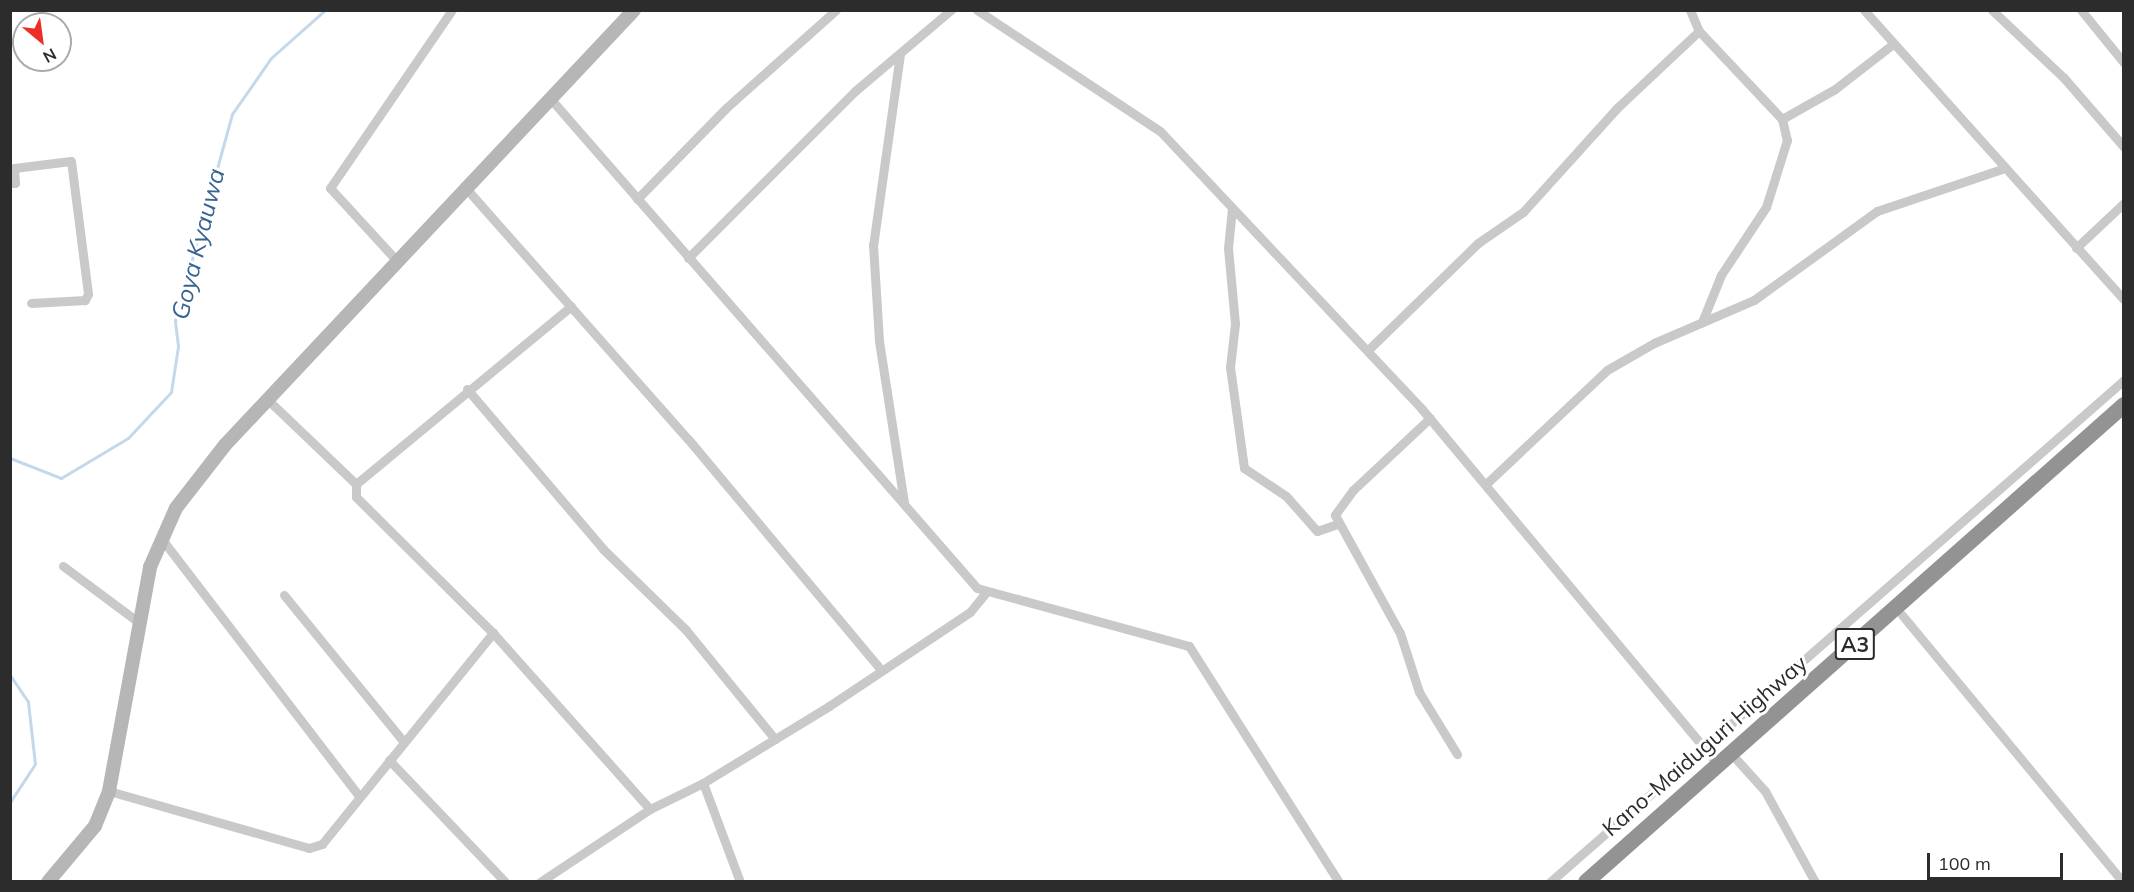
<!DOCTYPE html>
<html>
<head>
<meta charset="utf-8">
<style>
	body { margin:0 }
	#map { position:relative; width:2134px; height:892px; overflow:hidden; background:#fff; font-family:Mulish,sans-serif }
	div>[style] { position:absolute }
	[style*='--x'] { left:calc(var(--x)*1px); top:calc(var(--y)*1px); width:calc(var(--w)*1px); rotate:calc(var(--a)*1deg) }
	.stream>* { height:3px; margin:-1.5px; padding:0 1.5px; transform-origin:1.5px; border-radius:1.5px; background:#c4d8ec }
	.street>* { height:9px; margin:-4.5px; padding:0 4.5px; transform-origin:4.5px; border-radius:4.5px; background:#c9c9c9 }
	.secondary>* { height:14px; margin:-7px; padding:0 7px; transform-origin:7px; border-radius:7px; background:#b6b6b6 }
	.highway>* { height:16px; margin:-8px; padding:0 8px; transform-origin:8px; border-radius:8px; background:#939393 }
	span { translate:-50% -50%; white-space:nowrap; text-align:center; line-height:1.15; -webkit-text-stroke:6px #fff; paint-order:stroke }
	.shield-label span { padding:2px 4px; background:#fff; border:2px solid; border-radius:4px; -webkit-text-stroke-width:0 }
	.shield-label { font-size:21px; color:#2c2c2c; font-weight:700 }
	.street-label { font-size:22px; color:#2c2c2c }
	.water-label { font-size:24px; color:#386491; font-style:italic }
	.frame { position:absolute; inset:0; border:12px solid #2c2c2c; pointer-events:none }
	.north { position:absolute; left:12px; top:12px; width:60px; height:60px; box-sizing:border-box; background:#fff; border:2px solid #ababab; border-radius:50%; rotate:151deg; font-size:16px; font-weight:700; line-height:24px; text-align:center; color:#2c2c2c }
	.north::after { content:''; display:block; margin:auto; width:21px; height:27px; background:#ec2e26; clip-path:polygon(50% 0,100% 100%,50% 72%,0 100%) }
	.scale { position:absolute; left:1927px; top:853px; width:136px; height:27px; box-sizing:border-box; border:3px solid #2c2c2c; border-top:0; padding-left:8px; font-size:18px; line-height:21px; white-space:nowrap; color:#2c2c2c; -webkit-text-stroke:4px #fff; paint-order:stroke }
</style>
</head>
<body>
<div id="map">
	<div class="stream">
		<i style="--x:10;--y:458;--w:55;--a:21.4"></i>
		<i style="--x:61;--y:478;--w:78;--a:-30.8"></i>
		<i style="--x:128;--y:438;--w:63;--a:-46.9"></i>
		<i style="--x:171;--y:392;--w:47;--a:-81.3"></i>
		<i style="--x:178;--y:346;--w:25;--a:-97"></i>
		<i style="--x:175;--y:321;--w:215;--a:-74.6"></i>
		<i style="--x:232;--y:114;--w:68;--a:-55.1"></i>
		<i style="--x:271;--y:58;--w:72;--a:-41.6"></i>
		<i style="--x:10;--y:675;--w:32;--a:56"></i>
		<i style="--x:28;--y:702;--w:62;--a:83.6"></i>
		<i style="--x:35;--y:764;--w:45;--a:123.3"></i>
	</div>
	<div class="street">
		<i style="--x:977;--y:10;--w:219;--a:33.5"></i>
		<i style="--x:1160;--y:131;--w:381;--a:46.7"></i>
		<i style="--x:1421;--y:408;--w:464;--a:50.2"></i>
		<i style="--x:1690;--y:10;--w:23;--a:67"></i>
		<i style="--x:1864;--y:10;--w:389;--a:48.1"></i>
		<i style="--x:1992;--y:10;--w:99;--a:43.4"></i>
		<i style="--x:2064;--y:78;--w:91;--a:49"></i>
		<i style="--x:2081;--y:10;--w:68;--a:50.9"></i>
		<i style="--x:900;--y:54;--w:193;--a:98"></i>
		<i style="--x:873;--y:245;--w:96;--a:86.4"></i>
		<i style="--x:879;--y:341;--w:164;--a:81.2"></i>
		<i style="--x:549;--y:97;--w:651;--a:48.92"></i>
		<i style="--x:977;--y:588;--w:220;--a:15.3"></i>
		<i style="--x:1189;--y:646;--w:280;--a:57.6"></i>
		<i style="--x:1782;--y:119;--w:61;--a:-29.5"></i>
		<i style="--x:1835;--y:89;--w:73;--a:-37.8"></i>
		<i style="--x:10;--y:183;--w:5;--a:0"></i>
		<i style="--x:15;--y:183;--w:15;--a:-94"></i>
		<i style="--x:14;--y:168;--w:57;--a:-7"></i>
		<i style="--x:71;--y:161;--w:134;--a:82.7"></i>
		<i style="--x:88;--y:294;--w:7;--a:117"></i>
		<i style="--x:85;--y:300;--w:54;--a:176.8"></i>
		<i style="--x:464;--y:186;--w:338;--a:48.5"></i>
		<i style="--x:688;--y:439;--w:301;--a:50.1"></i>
		<i style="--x:637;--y:199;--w:127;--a:-45.6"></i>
		<i style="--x:726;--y:108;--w:147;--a:-41.7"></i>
		<i style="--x:1232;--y:208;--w:40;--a:95.7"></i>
		<i style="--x:1228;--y:248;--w:76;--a:84.7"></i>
		<i style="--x:1235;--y:324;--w:43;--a:96.6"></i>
		<i style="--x:1230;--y:367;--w:102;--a:82.1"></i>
		<i style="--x:1244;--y:468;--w:50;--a:33.7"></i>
		<i style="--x:1286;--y:496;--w:47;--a:48.5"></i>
		<i style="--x:1317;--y:531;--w:21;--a:-19"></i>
		<i style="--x:2076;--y:248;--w:66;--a:-43.2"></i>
		<i style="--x:688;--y:258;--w:236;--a:-45"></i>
		<i style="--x:855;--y:91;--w:126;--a:-40.2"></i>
		<i style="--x:397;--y:261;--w:99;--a:-132.5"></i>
		<i style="--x:330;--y:188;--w:216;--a:-55.6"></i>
		<i style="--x:1368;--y:350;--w:153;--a:-44.2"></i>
		<i style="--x:1478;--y:243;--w:55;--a:-34.6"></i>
		<i style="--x:1523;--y:212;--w:140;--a:-47.9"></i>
		<i style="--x:1617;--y:108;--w:112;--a:-43.2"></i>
		<i style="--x:1699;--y:31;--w:121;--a:46.7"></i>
		<i style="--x:1782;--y:119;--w:22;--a:77"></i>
		<i style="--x:1787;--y:140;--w:70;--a:107.4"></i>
		<i style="--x:1766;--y:207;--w:82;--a:123.5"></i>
		<i style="--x:1721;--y:275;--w:51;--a:112"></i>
		<i style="--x:467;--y:389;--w:210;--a:49.6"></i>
		<i style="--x:603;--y:549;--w:116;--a:44.3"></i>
		<i style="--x:686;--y:630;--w:141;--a:50.8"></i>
		<i style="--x:267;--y:399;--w:123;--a:43.7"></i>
		<i style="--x:1430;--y:418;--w:105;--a:136.9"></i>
		<i style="--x:1353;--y:490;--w:31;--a:126"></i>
		<i style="--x:1335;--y:515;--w:135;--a:61.2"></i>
		<i style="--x:1400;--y:633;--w:62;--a:72.1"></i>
		<i style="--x:1419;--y:692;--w:73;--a:58.5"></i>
		<i style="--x:1486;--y:484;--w:166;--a:-43.3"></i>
		<i style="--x:1607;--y:370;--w:54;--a:-29.9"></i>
		<i style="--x:1654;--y:343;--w:109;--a:-23.3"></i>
		<i style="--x:1754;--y:300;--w:152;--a:-35.9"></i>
		<i style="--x:1877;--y:211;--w:135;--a:-18.6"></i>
		<i style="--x:161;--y:538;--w:324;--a:52.5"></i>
		<i style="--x:63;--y:566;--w:94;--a:36.7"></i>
		<i style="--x:284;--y:595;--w:190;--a:50.8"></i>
		<i style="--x:1902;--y:615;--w:347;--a:50.4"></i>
		<i style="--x:493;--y:633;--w:236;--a:48.3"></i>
		<i style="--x:389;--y:760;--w:168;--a:46.4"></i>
		<i style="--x:1737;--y:760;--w:42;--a:47.9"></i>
		<i style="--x:1765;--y:791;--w:104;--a:61.2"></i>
		<i style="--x:703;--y:783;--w:106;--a:69.5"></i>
		<i style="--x:109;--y:791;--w:208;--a:15.9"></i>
		<i style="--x:309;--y:848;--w:14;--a:-17"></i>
		<i style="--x:322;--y:844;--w:272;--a:-51"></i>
		<i style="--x:493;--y:633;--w:193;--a:-135.2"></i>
		<i style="--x:356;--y:497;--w:13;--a:-90"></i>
		<i style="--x:356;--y:484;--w:279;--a:-39.6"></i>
		<i style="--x:540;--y:882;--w:132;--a:-33.6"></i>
		<i style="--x:650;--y:809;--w:59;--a:-26.1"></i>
		<i style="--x:703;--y:783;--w:148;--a:-31.4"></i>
		<i style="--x:829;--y:706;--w:169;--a:-33.7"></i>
		<i style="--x:970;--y:612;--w:26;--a:-51"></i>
		<i style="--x:1550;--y:882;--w:763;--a:-41.17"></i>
	</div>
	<div class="secondary">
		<i style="--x:48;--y:882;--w:73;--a:-50"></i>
		<i style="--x:95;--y:826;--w:38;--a:-68"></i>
		<i style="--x:109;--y:791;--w:228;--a:-79.6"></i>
		<i style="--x:150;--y:567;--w:64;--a:-66.2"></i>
		<i style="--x:176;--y:508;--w:80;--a:-52.1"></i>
		<i style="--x:225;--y:445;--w:597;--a:-46.76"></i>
	</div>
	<div class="highway">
		<i style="--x:1586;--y:882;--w:719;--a:-41.56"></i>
	</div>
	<div class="shield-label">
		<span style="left:1855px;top:644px">A3</span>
	</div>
	<div class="street-label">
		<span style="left:1705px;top:746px;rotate:-41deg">Kano-Maiduguri Highway</span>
	</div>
	<div class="water-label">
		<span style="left:198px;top:244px;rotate:-76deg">Goya Kyauwa</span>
	</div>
	<div class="frame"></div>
	<div class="north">N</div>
	<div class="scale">100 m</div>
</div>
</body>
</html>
